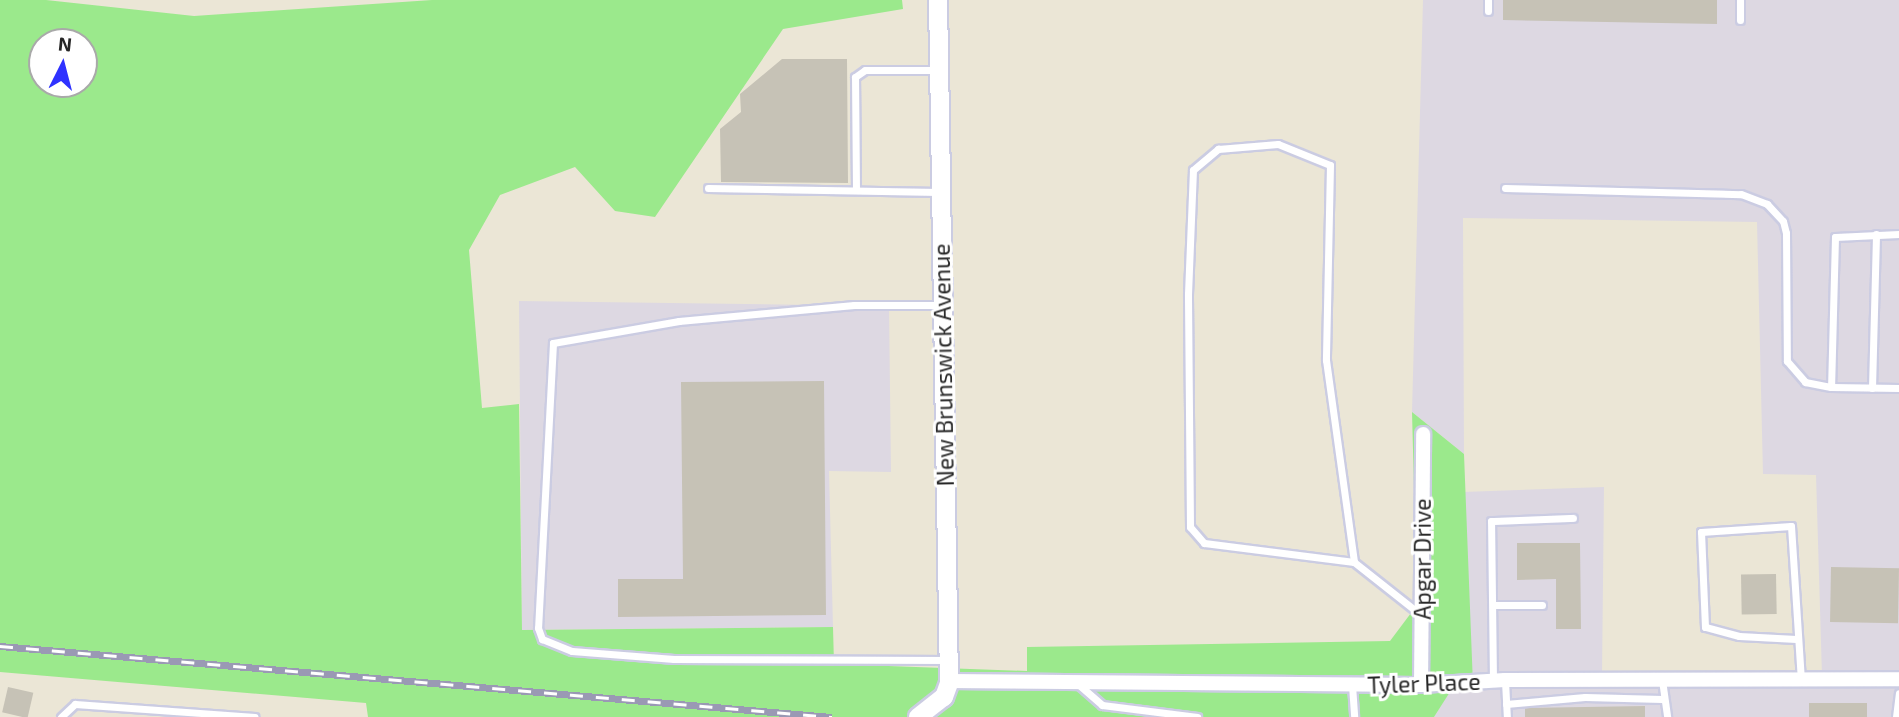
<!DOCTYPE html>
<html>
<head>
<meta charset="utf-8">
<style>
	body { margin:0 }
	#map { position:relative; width:1899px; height:717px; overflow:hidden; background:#ebe6d6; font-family:"Exo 2",sans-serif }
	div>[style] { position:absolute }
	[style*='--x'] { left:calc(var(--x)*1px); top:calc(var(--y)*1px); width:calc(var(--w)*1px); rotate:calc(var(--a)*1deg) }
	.industrial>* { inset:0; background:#ddd8e2 }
	.green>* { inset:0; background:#9be98c }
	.building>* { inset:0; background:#c6c2b6; transform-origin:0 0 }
	.roads { filter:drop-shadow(2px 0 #cbcce2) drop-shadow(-2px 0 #cbcce2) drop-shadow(0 2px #cbcce2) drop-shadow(0 -2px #cbcce2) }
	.service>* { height:7px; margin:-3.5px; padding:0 3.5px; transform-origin:3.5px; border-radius:3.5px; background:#fff }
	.minor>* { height:14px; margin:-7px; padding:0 7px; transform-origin:7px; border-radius:7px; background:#fff }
	.tertiary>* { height:18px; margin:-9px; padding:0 9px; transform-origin:9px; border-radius:9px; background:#fff }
	.rail>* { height:7px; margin-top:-3.5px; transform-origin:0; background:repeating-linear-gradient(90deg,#fff 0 13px,#9a99b4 0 26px); box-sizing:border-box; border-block:2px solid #9a99b4 }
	span { translate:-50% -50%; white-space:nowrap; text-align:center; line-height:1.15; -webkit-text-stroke:6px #fff; paint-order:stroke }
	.street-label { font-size:23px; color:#272727 }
	.north { position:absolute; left:28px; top:28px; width:70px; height:70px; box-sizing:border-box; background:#fff; border:2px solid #a9a9a9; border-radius:50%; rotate:6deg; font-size:19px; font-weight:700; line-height:28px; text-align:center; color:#272727 }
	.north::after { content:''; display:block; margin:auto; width:24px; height:32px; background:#2f32ff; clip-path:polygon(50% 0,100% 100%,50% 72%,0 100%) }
</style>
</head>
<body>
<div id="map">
	<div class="industrial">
		<i style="clip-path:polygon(1423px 0,1899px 0,1899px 717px,1434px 717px,1455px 683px,1472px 685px,1463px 492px,1604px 487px,1602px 676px,1822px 676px,1816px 475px,1763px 474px,1757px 222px,1463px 218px,1464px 454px,1412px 412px)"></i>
		<i style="clip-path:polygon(519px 301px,889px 306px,891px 472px,829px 471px,833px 627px,522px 630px)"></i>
	</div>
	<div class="green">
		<i style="clip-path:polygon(evenodd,0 0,46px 0,194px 16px,432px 0,902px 0,903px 9px,783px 29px,655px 217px,615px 211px,575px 167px,500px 195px,469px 250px,482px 408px,519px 404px,522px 630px,833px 627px,834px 664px,1027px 671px,1027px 647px,1390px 641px,1417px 605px,1412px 412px,1464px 454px,1473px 685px,1455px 684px,1434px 717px,368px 717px,366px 703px,0 672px,0 0,42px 42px,84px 42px,84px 84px,42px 84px,42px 42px)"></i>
	</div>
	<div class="building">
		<i style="clip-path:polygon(1503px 0,1717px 0,1717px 24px,1503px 20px)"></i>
		<i style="clip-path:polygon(782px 59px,847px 59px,848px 183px,721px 182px,720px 129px,741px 112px,740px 94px)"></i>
		<i style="clip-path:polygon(824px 381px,826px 615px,618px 617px,618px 579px,683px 579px,681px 382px)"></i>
		<i style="clip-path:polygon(1517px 543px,1580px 543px,1581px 629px,1556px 629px,1556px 579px,1517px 580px)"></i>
		<i style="left:1831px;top:567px;width:68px;height:55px;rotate:1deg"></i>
		<i style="left:1776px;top:574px;width:40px;height:35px;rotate:89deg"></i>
		<i style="left:8px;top:687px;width:26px;height:26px;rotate:13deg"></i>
		<i style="left:1809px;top:703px;width:58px;height:14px"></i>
		<i style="clip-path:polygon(1645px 706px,1645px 717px,1525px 717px,1525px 708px)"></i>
	</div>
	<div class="roads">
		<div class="service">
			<i style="--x:1488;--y:11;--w:11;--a:-90"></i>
			<i style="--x:1740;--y:20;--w:20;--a:-90"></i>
			<i style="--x:708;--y:188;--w:231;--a:1"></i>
			<i style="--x:1505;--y:188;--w:236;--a:1.5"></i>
			<i style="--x:1741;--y:194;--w:28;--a:21"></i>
			<i style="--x:1767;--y:204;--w:23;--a:47"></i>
			<i style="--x:1783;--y:221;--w:12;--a:76"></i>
			<i style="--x:1786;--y:233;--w:128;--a:89.6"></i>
			<i style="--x:1787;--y:361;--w:28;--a:49"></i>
			<i style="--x:1805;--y:382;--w:26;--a:11"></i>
			<i style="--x:856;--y:190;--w:113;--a:-90.5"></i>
			<i style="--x:855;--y:77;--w:12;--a:-35"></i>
			<i style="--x:865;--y:70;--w:74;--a:0"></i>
			<i style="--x:1899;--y:234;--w:64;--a:177.3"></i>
			<i style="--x:1835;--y:237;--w:150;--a:91.5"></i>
			<i style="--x:1831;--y:387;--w:68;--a:0.8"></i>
			<i style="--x:941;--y:305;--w:87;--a:180"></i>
			<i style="--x:854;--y:305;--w:176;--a:174.8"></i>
			<i style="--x:679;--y:321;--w:128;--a:170.1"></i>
			<i style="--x:553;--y:343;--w:285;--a:93"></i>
			<i style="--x:538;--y:628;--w:12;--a:70"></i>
			<i style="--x:542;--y:639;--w:32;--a:22"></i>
			<i style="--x:572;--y:651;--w:102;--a:4.5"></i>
			<i style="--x:674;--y:659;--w:275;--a:0.2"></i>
			<i style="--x:1872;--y:388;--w:154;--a:-88.5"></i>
			<i style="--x:1354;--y:562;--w:151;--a:-172.8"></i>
			<i style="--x:1204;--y:543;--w:21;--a:-131"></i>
			<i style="--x:1190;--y:527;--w:233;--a:-90.5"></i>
			<i style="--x:1188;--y:294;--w:124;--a:-87.7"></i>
			<i style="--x:1193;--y:170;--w:33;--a:-40"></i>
			<i style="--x:1218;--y:149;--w:60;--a:-4.8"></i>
			<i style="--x:1278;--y:144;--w:56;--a:22"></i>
			<i style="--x:1330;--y:165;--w:195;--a:91.2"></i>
			<i style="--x:1326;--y:360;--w:204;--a:82.1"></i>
			<i style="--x:1354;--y:562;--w:85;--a:38.3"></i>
			<i style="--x:1493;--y:605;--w:49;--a:0"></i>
			<i style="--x:1796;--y:639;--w:57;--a:-177"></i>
			<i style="--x:1739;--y:636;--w:35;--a:-165"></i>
			<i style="--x:1705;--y:627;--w:95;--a:-92.4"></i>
			<i style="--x:1701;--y:532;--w:90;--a:-3.8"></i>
			<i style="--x:1791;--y:526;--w:154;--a:86.3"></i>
			<i style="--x:1662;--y:680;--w:37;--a:82"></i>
			<i style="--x:1493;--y:681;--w:160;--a:-90.7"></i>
			<i style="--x:1491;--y:521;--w:82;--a:-2.1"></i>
			<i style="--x:1505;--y:681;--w:36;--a:87"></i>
			<i style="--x:1078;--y:684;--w:32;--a:41"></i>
			<i style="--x:1102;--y:705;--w:96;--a:7.2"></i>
			<i style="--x:1352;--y:685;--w:32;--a:86"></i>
			<i style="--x:1506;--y:704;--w:79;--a:-5.1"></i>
			<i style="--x:1585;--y:697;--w:77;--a:1.5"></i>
			<i style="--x:61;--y:717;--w:19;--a:-43"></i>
			<i style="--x:75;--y:704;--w:180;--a:4.1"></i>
			<i style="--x:1896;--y:717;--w:24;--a:-83"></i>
		</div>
		<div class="minor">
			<i style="--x:949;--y:681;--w:472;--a:0.5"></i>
			<i style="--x:1421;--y:685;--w:84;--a:-3.4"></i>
			<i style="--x:1505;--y:680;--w:394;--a:-0.1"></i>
			<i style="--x:1421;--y:685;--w:251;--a:-89.5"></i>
		</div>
		<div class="tertiary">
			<i style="--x:918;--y:717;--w:33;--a:-38"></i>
			<i style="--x:944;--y:697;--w:15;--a:-70"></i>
			<i style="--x:949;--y:683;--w:683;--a:-90.92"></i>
		</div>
	</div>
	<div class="rail">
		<i style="--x:0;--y:646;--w:835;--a:4.88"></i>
	</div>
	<div class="street-label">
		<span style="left:943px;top:365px;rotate:-91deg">New Brunswick Avenue</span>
		<span style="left:1422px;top:559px;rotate:-90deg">Apgar Drive</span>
		<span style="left:1424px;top:683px;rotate:-2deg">Tyler Place</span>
	</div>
	<div class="north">N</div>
</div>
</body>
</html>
